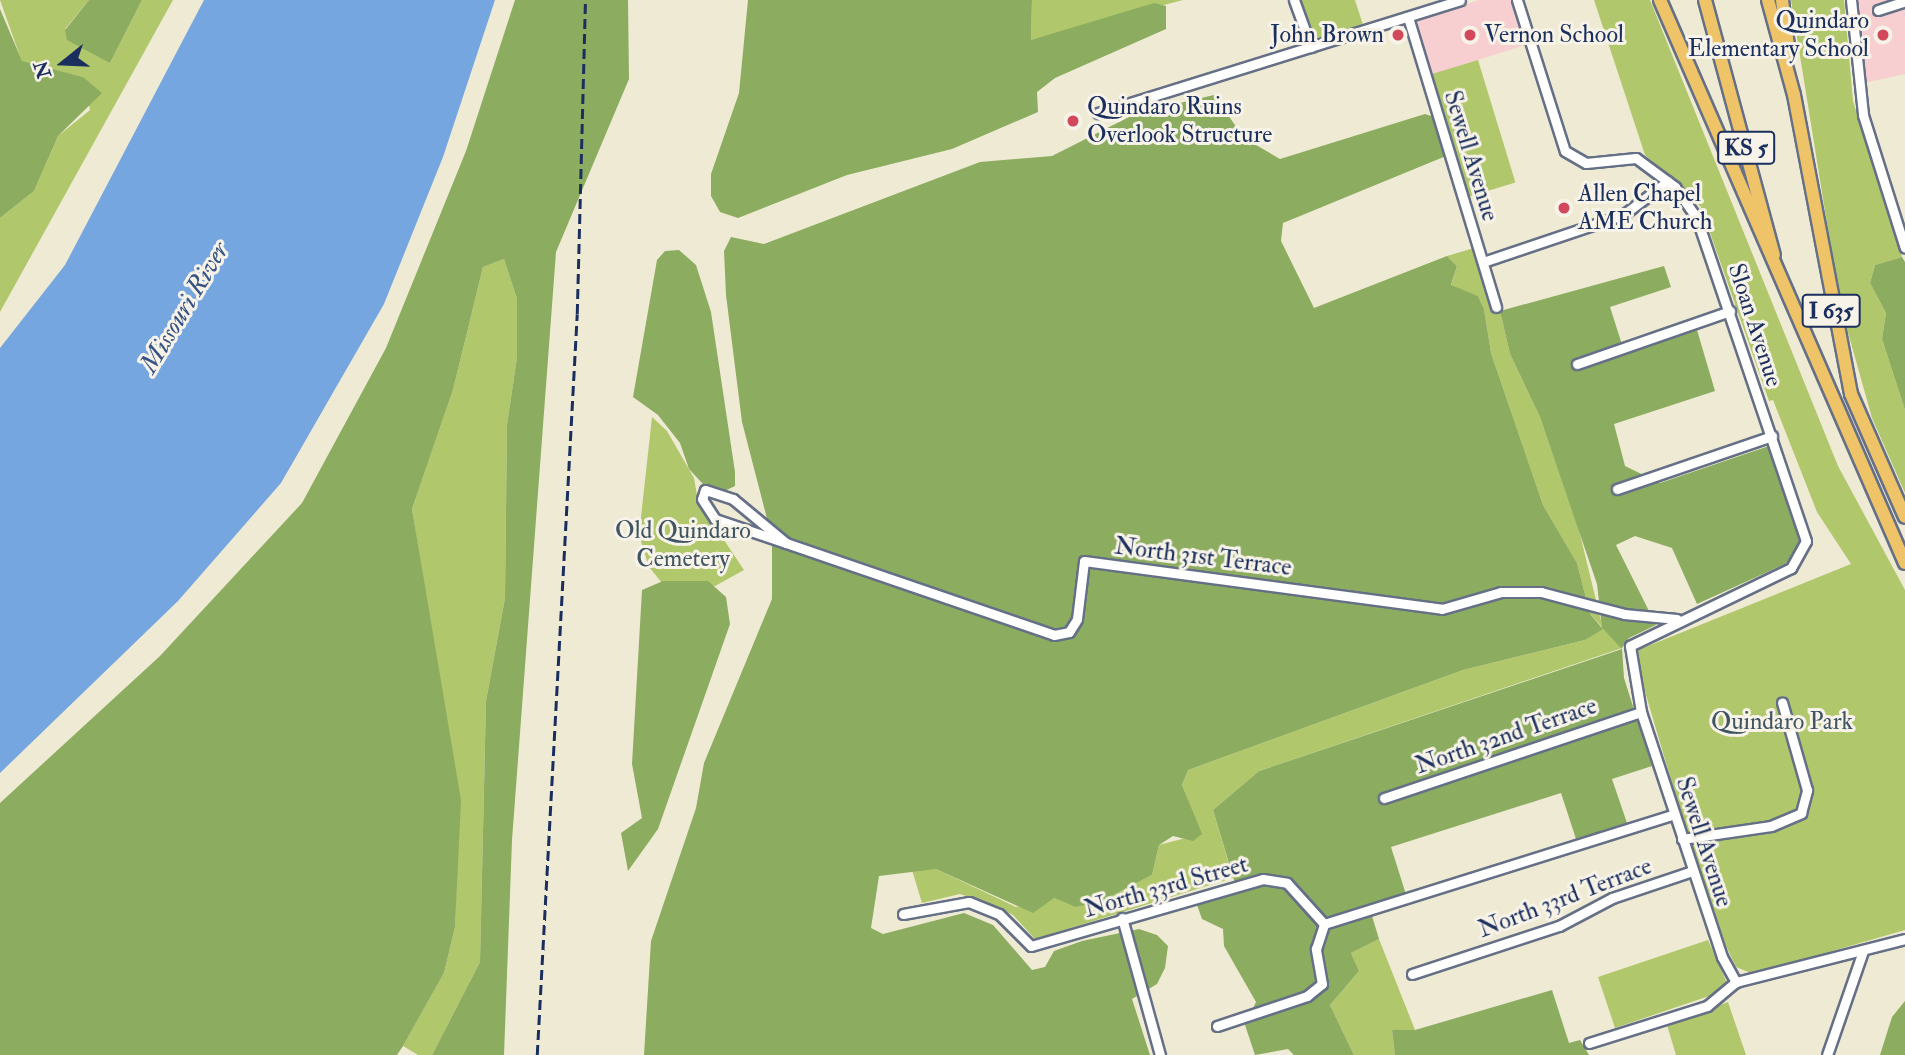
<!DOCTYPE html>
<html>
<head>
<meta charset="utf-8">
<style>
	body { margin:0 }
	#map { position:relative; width:1905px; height:1055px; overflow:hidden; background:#efead3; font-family:"IM FELL Double Pica",serif }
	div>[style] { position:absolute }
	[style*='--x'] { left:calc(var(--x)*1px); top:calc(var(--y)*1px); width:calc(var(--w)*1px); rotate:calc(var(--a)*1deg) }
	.built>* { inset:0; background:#f7cfd0 }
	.green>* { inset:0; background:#b1c76c; transform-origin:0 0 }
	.forest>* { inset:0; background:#8cac60 }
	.water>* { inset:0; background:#76a6e0 }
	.roads { filter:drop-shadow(2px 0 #657087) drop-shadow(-2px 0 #657087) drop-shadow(0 2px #657087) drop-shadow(0 -2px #657087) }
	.minor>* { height:9px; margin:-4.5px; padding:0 4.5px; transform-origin:4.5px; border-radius:4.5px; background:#fff }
	.highway>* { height:12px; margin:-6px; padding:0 6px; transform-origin:6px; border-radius:6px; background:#efc469 }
	.rail>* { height:2.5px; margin-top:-1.25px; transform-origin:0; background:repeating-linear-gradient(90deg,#1b2f5e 0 10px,transparent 0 15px) }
	.dots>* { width:19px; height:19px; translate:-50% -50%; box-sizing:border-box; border:4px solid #f7f3e8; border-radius:50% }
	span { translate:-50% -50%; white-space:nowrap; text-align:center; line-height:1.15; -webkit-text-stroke:6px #f7f3e8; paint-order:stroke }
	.shield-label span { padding:2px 5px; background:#f7f3e8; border:2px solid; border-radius:5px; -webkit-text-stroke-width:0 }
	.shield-label { font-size:23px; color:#1b2f5e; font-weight:700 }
	.poi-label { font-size:24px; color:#1b2f5e }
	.right { translate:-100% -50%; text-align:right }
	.left { translate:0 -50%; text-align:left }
	.street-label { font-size:24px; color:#1b2f5e }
	.park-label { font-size:24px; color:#405562 }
	.water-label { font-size:26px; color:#365385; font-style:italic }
	.north { position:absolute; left:28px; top:28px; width:70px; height:70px; -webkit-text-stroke:5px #f7f3e8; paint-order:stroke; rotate:252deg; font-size:19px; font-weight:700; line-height:28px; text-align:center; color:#1b2f5e }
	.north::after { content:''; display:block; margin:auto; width:24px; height:32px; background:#1b2f5e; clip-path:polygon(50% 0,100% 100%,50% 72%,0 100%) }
</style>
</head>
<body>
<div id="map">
	<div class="built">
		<i style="clip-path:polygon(1479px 0,1512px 0,1525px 45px,1431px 75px,1417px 20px)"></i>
		<i style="clip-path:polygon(1857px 0,1905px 0,1905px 74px,1864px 83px)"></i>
	</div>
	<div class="green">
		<i style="clip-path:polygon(0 0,89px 0,65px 29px,110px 63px,142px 0,173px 0,0 312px,0 218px,34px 191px,58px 136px,90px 110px,83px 77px,22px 62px)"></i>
		<i style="clip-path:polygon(1032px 0,1183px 0,1031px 40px)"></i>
		<i style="clip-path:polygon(1299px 0,1355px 0,1363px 25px,1317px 38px)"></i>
		<i style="clip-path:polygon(1594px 0,1650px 0,1838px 466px,1905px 590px,1905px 930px,1753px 974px,1736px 967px,1711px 915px,1638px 668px,1638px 650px,1851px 564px,1817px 512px,1773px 400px,1769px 401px,1701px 207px,1645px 155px)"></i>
		<i style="clip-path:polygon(1791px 0,1844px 0,1853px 101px,1902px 257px,1875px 265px,1870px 283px,1886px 313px,1882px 339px,1905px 410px,1905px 493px,1872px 418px,1840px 304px)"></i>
		<i style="left:1478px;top:60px;width:128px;height:49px;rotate:73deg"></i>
		<i style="clip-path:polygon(1474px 248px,1491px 311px,1500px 311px,1510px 354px,1540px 417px,1578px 526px,1603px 629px,1622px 648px,1259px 771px,1213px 810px,1233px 878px,1035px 939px,1013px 915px,988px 903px,960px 894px,922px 903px,912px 870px,936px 869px,1016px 907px,1054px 898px,1075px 907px,1096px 904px,1152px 875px,1159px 845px,1201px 834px,1182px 785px,1188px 770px,1463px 670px,1585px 640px,1603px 628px,1590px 614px,1577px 563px,1543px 505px,1491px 353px,1484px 309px,1478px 296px,1451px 286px,1457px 266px,1447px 256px)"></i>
		<i style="clip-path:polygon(504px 259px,517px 299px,517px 357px,507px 425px,505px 598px,486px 701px,480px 962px,432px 1055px,418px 1055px,403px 1046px,444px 973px,455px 927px,457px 868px,446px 723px,412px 509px,453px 390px,483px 267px)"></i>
		<i style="clip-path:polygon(652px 417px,667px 431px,694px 478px,698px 501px,744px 570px,715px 586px,662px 583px,649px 567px,639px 535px)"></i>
		<i style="clip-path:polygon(1379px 939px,1415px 1030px,1392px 1030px,1395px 1055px,1354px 1055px,1330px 1005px,1359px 971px,1351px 953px)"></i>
		<i style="clip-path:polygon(1708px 940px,1727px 983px,1718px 993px,1615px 1028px,1598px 977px)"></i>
		<i style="clip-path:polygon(1728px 1002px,1746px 1055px,1676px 1055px,1667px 1025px)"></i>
	</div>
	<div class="forest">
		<i style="clip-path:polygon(89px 0,142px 0,110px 63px,67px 40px,65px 30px)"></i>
		<i style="clip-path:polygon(515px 0,628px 0,629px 79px,556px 252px,512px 840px,504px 1055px,432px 1055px,480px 962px,486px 701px,505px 598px,507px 425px,517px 357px,517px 299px,504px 259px,483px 267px,453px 390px,412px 509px,461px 800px,455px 927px,444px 973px,403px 1046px,397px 1055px,0 1055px,0 803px,160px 656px,302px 503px,386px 348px,466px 151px)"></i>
		<i style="clip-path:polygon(748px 0,1032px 0,1031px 40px,1154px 3px,1166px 6px,1166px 29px,1055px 78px,1037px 92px,1038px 112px,952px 149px,847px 175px,738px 218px,720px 212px,711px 196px,711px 174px,739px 93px)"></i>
		<i style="clip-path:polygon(0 9px,22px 61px,83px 77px,102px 93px,58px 136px,34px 191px,0 218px)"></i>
		<i style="clip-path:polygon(1214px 95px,1244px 138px,1280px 159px,1425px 114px,1434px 117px,1446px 156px,1283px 223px,1281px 241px,1314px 308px,1447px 256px,1457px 266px,1451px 285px,1478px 296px,1484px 309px,1491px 353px,1543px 505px,1577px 563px,1590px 614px,1602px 628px,1597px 584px,1540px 417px,1510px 354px,1500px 311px,1664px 266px,1671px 287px,1610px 307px,1625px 354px,1697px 330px,1715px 391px,1614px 424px,1625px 466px,1660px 483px,1769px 446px,1800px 536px,1798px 550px,1785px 564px,1697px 604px,1672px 548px,1635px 536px,1616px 545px,1656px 625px,1629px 638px,1622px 648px,1624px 678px,1652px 766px,1612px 779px,1627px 823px,1576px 839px,1561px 793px,1391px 847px,1409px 904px,1372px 916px,1379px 939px,1351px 953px,1359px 971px,1330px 1005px,1354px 1055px,1294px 1055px,1288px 1049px,1255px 1055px,1245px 1025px,1256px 1002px,1224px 946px,1223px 929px,1202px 919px,1196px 902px,1237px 890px,1213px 810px,1259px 771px,1622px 649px,1603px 629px,1585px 640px,1463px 670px,1188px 770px,1182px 785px,1202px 834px,1193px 841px,1173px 836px,1159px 845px,1152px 875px,1096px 904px,1075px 907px,1054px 898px,1033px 913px,936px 869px,879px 876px,871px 928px,883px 934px,964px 913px,993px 925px,1032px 970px,1045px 967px,1054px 951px,1082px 941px,1139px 929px,1157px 935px,1168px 946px,1165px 968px,1157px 984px,1132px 999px,1150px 1055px,644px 1055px,651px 941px,696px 808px,704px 763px,772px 599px,772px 538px,742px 422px,726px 295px,724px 251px,731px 237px,764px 244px,980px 162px,1052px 156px,1137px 113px)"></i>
		<i style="clip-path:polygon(679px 250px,696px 265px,711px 312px,735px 472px,735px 486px,714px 496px,689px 469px,680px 443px,658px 415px,633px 397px,657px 260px,665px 251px)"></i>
		<i style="clip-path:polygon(1902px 257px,1905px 262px,1905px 410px,1882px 339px,1886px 313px,1870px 283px,1875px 265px)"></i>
		<i style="clip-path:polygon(663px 581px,708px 581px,726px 597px,730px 624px,658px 829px,628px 871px,621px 833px,642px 818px,632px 764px,642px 590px)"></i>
		<i style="clip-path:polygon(1552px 990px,1569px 1043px,1580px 1040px,1589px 1055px,1395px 1055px,1392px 1030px,1415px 1030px)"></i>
		<i style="clip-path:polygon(1905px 1001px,1905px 1055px,1880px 1055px,1892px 1017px)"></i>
	</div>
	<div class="water">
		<i style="clip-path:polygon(204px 0,495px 0,443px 157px,384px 304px,281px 483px,178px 601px,0 773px,0 348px,65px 265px)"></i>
	</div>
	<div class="roads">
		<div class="minor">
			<i style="--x:1294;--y:0;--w:50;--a:70.1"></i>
			<i style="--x:1517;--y:0;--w:158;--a:72.4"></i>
			<i style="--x:1565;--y:151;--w:24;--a:30"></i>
			<i style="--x:1586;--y:163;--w:50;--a:-5.7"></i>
			<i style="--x:1636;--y:158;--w:49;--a:36.6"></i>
			<i style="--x:1675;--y:187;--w:39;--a:55"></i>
			<i style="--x:1697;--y:219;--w:340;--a:71.3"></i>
			<i style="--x:1806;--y:541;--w:31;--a:119"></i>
			<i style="--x:1791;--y:568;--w:179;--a:154.2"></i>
			<i style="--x:1630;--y:646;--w:67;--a:80.5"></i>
			<i style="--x:1641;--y:712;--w:258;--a:71.7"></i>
			<i style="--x:1722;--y:957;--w:29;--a:61"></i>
			<i style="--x:1851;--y:0;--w:116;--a:84"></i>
			<i style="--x:1863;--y:115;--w:139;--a:72.5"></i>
			<i style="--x:1878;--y:10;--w:28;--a:-18"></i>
			<i style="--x:1408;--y:17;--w:303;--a:73.1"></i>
			<i style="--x:1098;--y:113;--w:379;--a:-17.3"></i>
			<i style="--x:1483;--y:262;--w:148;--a:-18.6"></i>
			<i style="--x:1623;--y:215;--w:56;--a:-37.1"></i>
			<i style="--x:1577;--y:364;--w:162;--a:-19.1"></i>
			<i style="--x:1617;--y:489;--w:164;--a:-18.9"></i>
			<i style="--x:786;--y:543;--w:69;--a:-140.3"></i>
			<i style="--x:733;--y:499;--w:29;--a:-162"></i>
			<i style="--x:705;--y:490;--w:9;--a:108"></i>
			<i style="--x:702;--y:499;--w:24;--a:57"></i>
			<i style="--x:715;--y:519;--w:75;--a:18.7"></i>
			<i style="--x:786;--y:543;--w:283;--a:18.9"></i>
			<i style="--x:1054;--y:635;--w:15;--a:-11"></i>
			<i style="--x:1069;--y:632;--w:15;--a:-58"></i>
			<i style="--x:1077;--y:619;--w:58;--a:-83.1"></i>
			<i style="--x:1084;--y:561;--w:361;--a:7.6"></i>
			<i style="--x:1442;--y:609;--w:61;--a:-16.1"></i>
			<i style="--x:1501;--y:592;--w:40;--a:0"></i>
			<i style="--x:1541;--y:592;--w:86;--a:14.8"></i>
			<i style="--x:1624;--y:614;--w:53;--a:5.4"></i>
			<i style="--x:1384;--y:798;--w:271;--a:-18.5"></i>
			<i style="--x:1682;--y:839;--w:90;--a:-8.3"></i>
			<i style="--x:1771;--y:826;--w:33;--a:-23"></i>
			<i style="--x:1801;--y:813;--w:24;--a:-75"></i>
			<i style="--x:1807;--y:790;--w:91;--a:-105.9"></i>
			<i style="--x:903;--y:914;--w:67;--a:-10.3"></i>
			<i style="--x:969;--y:902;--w:32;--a:22"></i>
			<i style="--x:999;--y:914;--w:45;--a:45"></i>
			<i style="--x:1031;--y:946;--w:241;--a:-16.1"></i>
			<i style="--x:1263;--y:879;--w:24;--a:9"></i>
			<i style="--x:1287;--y:883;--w:55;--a:47.9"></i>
			<i style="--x:1122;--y:918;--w:142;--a:74.5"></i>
			<i style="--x:1324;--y:924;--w:367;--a:-17.4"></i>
			<i style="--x:1412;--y:974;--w:155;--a:-18.1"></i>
			<i style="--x:1559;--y:926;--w:60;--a:-27.8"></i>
			<i style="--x:1612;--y:898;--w:84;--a:-18.6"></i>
			<i style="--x:1736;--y:982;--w:174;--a:-14.3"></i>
			<i style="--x:1217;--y:1026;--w:95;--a:-18.4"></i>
			<i style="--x:1307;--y:996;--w:19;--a:-39"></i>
			<i style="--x:1322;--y:984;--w:36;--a:-100"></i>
			<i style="--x:1316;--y:949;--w:26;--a:-72"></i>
			<i style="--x:1589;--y:1043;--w:124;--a:-17.4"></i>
			<i style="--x:1707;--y:1006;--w:38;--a:-40"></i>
			<i style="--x:1827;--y:1055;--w:110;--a:-70.9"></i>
		</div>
		<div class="highway">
			<i style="--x:1660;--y:0;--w:614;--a:66.48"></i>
			<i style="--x:1705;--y:0;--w:264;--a:74.9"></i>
			<i style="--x:1768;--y:0;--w:98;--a:74.7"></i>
			<i style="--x:1794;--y:95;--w:304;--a:79.2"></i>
			<i style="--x:1851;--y:394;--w:134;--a:66.3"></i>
			<i style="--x:1782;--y:0;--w:53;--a:82.5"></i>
		</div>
	</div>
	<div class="rail">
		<i style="--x:537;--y:1055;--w:742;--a:-86.91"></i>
		<i style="--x:577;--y:314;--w:314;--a:-88.5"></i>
	</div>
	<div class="dots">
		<i style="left:1398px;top:35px;background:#d1495b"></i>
		<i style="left:1470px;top:35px;background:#d1495b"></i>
		<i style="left:1883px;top:35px;background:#d1495b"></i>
		<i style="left:1073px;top:121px;background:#d1495b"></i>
		<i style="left:1564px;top:208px;background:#d1495b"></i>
	</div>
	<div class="shield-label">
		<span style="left:1746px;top:148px">KS 5</span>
		<span style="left:1831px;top:311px">I 635</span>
	</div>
	<div class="poi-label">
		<span class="right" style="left:1869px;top:35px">Quindaro<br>Elementary School</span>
		<span class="right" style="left:1384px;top:35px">John Brown</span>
		<span class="left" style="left:1484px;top:35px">Vernon School</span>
		<span class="left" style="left:1087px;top:121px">Quindaro Ruins<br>Overlook Structure</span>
		<span class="left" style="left:1578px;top:208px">Allen Chapel<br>AME Church</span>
	</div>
	<div class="street-label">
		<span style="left:1471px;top:156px;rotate:73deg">Sewell Avenue</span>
		<span style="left:1755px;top:325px;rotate:72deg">Sloan Avenue</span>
		<span style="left:1203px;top:557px;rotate:7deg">North 31st Terrace</span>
		<span style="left:1506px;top:736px;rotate:-19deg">North 32nd Terrace</span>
		<span style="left:1704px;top:842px;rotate:72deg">Sewell Avenue</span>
		<span style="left:1166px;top:887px;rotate:-16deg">North 33rd Street</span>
		<span style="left:1565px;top:898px;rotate:-21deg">North 33rd Terrace</span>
	</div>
	<div class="park-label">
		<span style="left:683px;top:545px">Old Quindaro<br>Cemetery</span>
		<span style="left:1782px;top:722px">Quindaro Park</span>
	</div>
	<div class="water-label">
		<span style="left:185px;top:308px;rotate:-59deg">Missouri River</span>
	</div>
	<div class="north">N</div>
</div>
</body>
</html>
